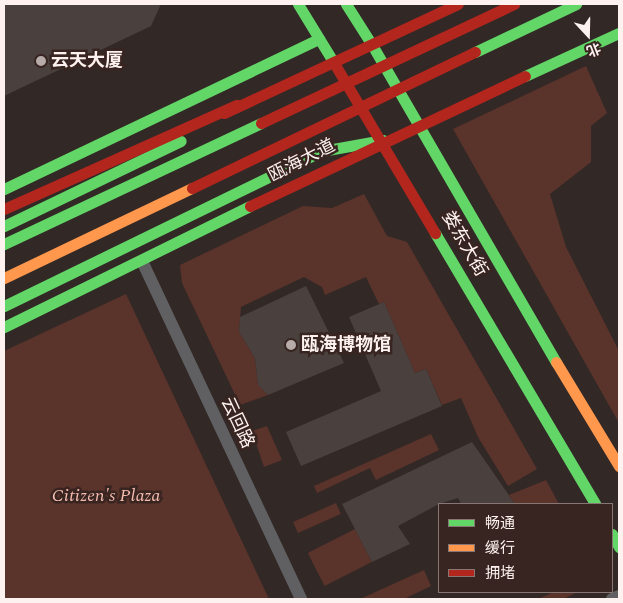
<!DOCTYPE html>
<html>
<head>
<meta charset="utf-8">
<style>
	body { margin:0 }
	#map { position:relative; width:623px; height:603px; overflow:hidden; background:#322826; font-family:Spectral,"Noto Sans SC",serif }
	div>[style] { position:absolute }
	[style*='--x'] { left:calc(var(--x)*1px); top:calc(var(--y)*1px); width:calc(var(--w)*1px); rotate:calc(var(--a)*1deg) }
	.green>* { inset:0; background:#5a332b; transform-origin:0 0 }
	.building>* { inset:0; background:#4a413f }
	.street>* { height:12px; margin:-6px; padding:0 6px; transform-origin:6px; border-radius:6px; background:#606062 }
	.fast>* { height:11px; margin:-5.5px; padding:0 5.5px; transform-origin:5.5px; border-radius:5.5px; background:#63d668 }
	.slow>* { height:11px; margin:-5.5px; padding:0 5.5px; transform-origin:5.5px; border-radius:5.5px; background:#ff974d }
	.jam>* { height:11px; margin:-5.5px; padding:0 5.5px; transform-origin:5.5px; border-radius:5.5px; background:#b3261e }
	.fast-bridge>* { height:11px; margin:-5.5px; padding:0 5.5px; transform-origin:5.5px; border-radius:5.5px; background:#63d668 }
	.slow-bridge>* { height:11px; margin:-5.5px; padding:0 5.5px; transform-origin:5.5px; border-radius:5.5px; background:#ff974d }
	.jam-bridge>* { height:11px; margin:-5.5px; padding:0 5.5px; transform-origin:5.5px; border-radius:5.5px; background:#b3261e }
	.dots>* { width:14px; height:14px; translate:-50% -50%; box-sizing:border-box; border:2px solid #382420; border-radius:50% }
	span { translate:-50% -50%; white-space:nowrap; text-align:center; line-height:1.15; -webkit-text-stroke:5px #382420; paint-order:stroke }
	.poi-label { font-size:18px; color:#fdf2ef; font-weight:700 }
	.left { translate:0 -50%; text-align:left }
	.street-label { font-size:18px; color:#fdf2ef }
	.park-label { font-size:18px; color:#f5bbae; font-style:italic }
	.frame { position:absolute; inset:0; border:5px solid #fdf2ef; pointer-events:none }
	.legend { position:absolute; left:438px; top:503px; width:175px; height:90px; box-sizing:border-box; background:#382420; border:1px solid #877673; margin:0; padding:6px 9px; list-style:none; font-size:15px; color:#fdf2ef }
	.legend li { display:flex; align-items:center; gap:10px; height:25px }
	.legend b { width:25px; border:1px solid #877673 }
	.north { position:absolute; left:563px; top:10px; width:50px; height:50px; -webkit-text-stroke:4px #382420; paint-order:stroke; rotate:159deg; font-size:14px; font-weight:700; line-height:20px; text-align:center; color:#fdf2ef }
	.north::after { content:''; display:block; margin:auto; width:18px; height:22px; background:#fdf2ef; clip-path:polygon(50% 0,100% 100%,50% 72%,0 100%) }
</style>
</head>
<body>
<div id="map">
	<div class="green">
		<i style="clip-path:polygon(586px 66px,607px 113px,591px 126px,591px 162px,550px 194px,566px 247px,619px 351px,619px 423px,453px 129px)"></i>
		<i style="clip-path:polygon(364px 194px,387px 236px,407px 242px,537px 469px,508px 486px,478px 437px,461px 398px,442px 405px,426px 369px,415px 373px,384px 302px,379px 304px,366px 277px,325px 295px,322px 287px,304px 277px,241px 307px,239px 332px,255px 358px,258px 385px,268px 395px,240px 405px,182px 283px,180px 265px,303px 206px,332px 208px)"></i>
		<i style="clip-path:polygon(126px 294px,269px 599px,4px 599px,4px 351px)"></i>
		<i style="clip-path:polygon(267px 426px,282px 460px,264px 467px,252px 431px)"></i>
		<i style="clip-path:polygon(431px 434px,439px 450px,376px 480px,370px 468px,317px 493px,314px 486px)"></i>
		<i style="clip-path:polygon(546px 480px,559px 504px,515px 504px,509px 495px)"></i>
		<i style="left:336px;top:503px;width:12px;height:47px;rotate:66deg"></i>
		<i style="left:355px;top:529px;width:37px;height:53px;rotate:63deg"></i>
		<i style="clip-path:polygon(424px 570px,431px 586px,404px 599px,360px 599px)"></i>
		<i style="clip-path:polygon(554px 592px,578px 592px,563px 599px,538px 599px)"></i>
	</div>
	<div class="building">
		<i style="clip-path:polygon(4px 4px,161px 4px,151px 26px,4px 96px)"></i>
		<i style="clip-path:polygon(306px 286px,344px 363px,268px 395px,258px 385px,255px 358px,239px 332px,240px 317px)"></i>
		<i style="clip-path:polygon(384px 302px,415px 373px,426px 369px,442px 406px,301px 466px,286px 432px,381px 391px,349px 317px)"></i>
		<i style="clip-path:polygon(472px 442px,515px 504px,461px 504px,458px 498px,439px 504px,398px 526px,410px 544px,372px 562px,342px 504px)"></i>
	</div>
	<div class="street">
		<i style="--x:142;--y:261;--w:374;--a:64.8"></i>
		<i style="--x:612;--y:599;--w:8;--a:-23"></i>
	</div>
	<div class="fast">
		<i style="--x:298;--y:4;--w:69;--a:58.6"></i>
		<i style="--x:346;--y:4;--w:49;--a:57.6"></i>
		<i style="--x:375;--y:50;--w:361;--a:59.9"></i>
		<i style="--x:525;--y:76;--w:103;--a:-24.6"></i>
		<i style="--x:4;--y:189;--w:349;--a:-25.5"></i>
		<i style="--x:4;--y:226;--w:196;--a:-25.7"></i>
		<i style="--x:435;--y:233;--w:315;--a:59.4"></i>
		<i style="--x:4;--y:306;--w:354;--a:-26"></i>
		<i style="--x:322;--y:151;--w:62;--a:-10.2"></i>
		<i style="--x:4;--y:327;--w:274;--a:-26.2"></i>
		<i style="--x:612;--y:534;--w:15;--a:62"></i>
	</div>
	<div class="slow">
		<i style="--x:556;--y:362;--w:122;--a:58.8"></i>
	</div>
	<div class="jam">
		<i style="--x:334;--y:63;--w:198;--a:59.3"></i>
		<i style="--x:224;--y:113;--w:258;--a:-25"></i>
		<i style="--x:250;--y:206;--w:304;--a:-25.3"></i>
		<i style="--x:4;--y:209;--w:255;--a:-24.1"></i>
	</div>
	<div class="fast-bridge">
		<i style="--x:475;--y:52;--w:112;--a:-25.4"></i>
		<i style="--x:4;--y:244;--w:284;--a:-25.2"></i>
	</div>
	<div class="slow-bridge">
		<i style="--x:4;--y:278;--w:208;--a:-25.6"></i>
	</div>
	<div class="jam-bridge">
		<i style="--x:261;--y:123;--w:280;--a:-25.2"></i>
		<i style="--x:192;--y:188;--w:314;--a:-25.7"></i>
	</div>
	<div class="dots">
		<i style="left:41px;top:61px;background:#b6aba9"></i>
		<i style="left:291px;top:345px;background:#b6aba9"></i>
	</div>
	<div class="poi-label">
		<span class="left" style="left:51px;top:61px">云天大厦</span>
		<span class="left" style="left:301px;top:345px">瓯海博物馆</span>
	</div>
	<div class="street-label">
		<span style="left:302px;top:161px;rotate:-27deg">瓯海大道</span>
		<span style="left:464px;top:244px;rotate:60deg">娄东大街</span>
		<span style="left:237px;top:423px;rotate:65deg">云回路</span>
	</div>
	<div class="park-label">
		<span style="left:106px;top:496px">Citizen's Plaza</span>
	</div>
	<div class="frame"></div>
	<ul class="legend">
	<li><b style="height:6px;background:#63d668"></b>畅通</li>
	<li><b style="height:6px;background:#ff974d"></b>缓行</li>
	<li><b style="height:6px;background:#b3261e"></b>拥堵</li>
	</ul>
	<div class="north">北</div>
</div>
</body>
</html>
